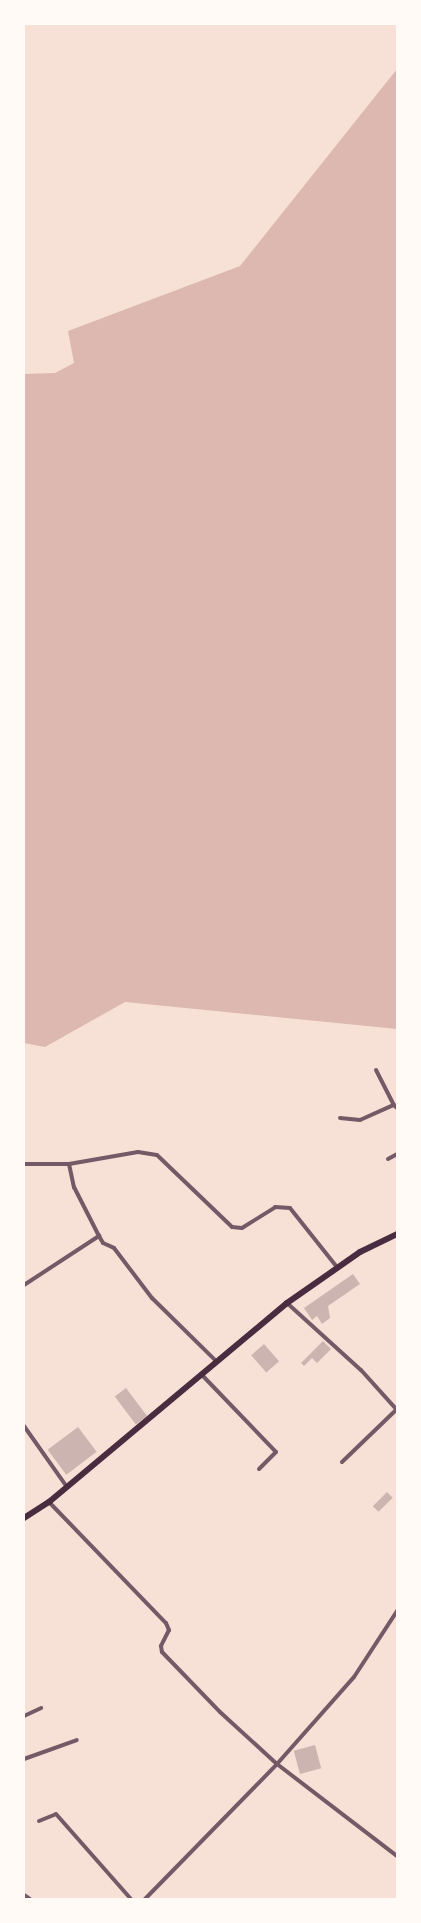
<!DOCTYPE html>
<html>
<head>
<meta charset="utf-8">
<style>
	body { margin:0 }
	#map { position:relative; width:421px; height:1923px; overflow:hidden; background:#f7e1d7; font-family:Karla,sans-serif }
	div>[style] { position:absolute }
	[style*='--x'] { left:calc(var(--x)*1px); top:calc(var(--y)*1px); width:calc(var(--w)*1px); rotate:calc(var(--a)*1deg) }
	.water>* { inset:0; background:#dcb8b0 }
	.building>* { inset:0; background:#ccb4b1; transform-origin:0 0 }
	.minor>* { height:4px; margin:-2px; padding:0 2px; transform-origin:2px; border-radius:2px; background:#755966 }
	.primary>* { height:6px; margin:-3px; padding:0 3px; transform-origin:3px; border-radius:3px; background:#4a2c40 }
	span { translate:-50% -50%; white-space:nowrap; text-align:center; line-height:1.15; -webkit-text-stroke:4px #fffaf5; paint-order:stroke }
	.frame { position:absolute; inset:0; border:25px solid #fffaf5; pointer-events:none }
</style>
</head>
<body>
<div id="map">
	<div class="water">
		<i style="clip-path:polygon(397px 69px,397px 1029px,125px 1002px,45px 1047px,24px 1043px,24px 374px,55px 373px,74px 363px,68px 331px,240px 266px)"></i>
	</div>
	<div class="building">
		<i style="clip-path:polygon(353px 1274px,360px 1284px,328px 1306px,330px 1318px,322px 1324px,317px 1316px,312px 1320px,304px 1308px)"></i>
		<i style="clip-path:polygon(323px 1341px,331px 1349px,317px 1363px,312px 1358px,304px 1366px,301px 1363px)"></i>
		<i style="left:264px;top:1344px;width:23px;height:17px;rotate:49deg"></i>
		<i style="left:126px;top:1388px;width:35px;height:14px;rotate:53deg"></i>
		<i style="left:78px;top:1427px;width:31px;height:38px;rotate:53deg"></i>
		<i style="left:387px;top:1492px;width:8px;height:20px;rotate:45deg"></i>
		<i style="left:315px;top:1745px;width:24px;height:22px;rotate:75deg"></i>
	</div>
	<div class="minor">
		<i style="--x:376;--y:1070;--w:39;--a:63"></i>
		<i style="--x:340;--y:1118;--w:20;--a:6"></i>
		<i style="--x:360;--y:1120;--w:37;--a:-24"></i>
		<i style="--x:394;--y:1105;--w:4;--a:45"></i>
		<i style="--x:388;--y:1159;--w:10;--a:-29"></i>
		<i style="--x:24;--y:1164;--w:45;--a:0"></i>
		<i style="--x:69;--y:1164;--w:70;--a:-9.9"></i>
		<i style="--x:138;--y:1152;--w:19;--a:9"></i>
		<i style="--x:157;--y:1155;--w:104;--a:43.8"></i>
		<i style="--x:232;--y:1227;--w:10;--a:6"></i>
		<i style="--x:242;--y:1228;--w:39;--a:-32"></i>
		<i style="--x:275;--y:1207;--w:15;--a:4"></i>
		<i style="--x:290;--y:1208;--w:75;--a:51.5"></i>
		<i style="--x:69;--y:1164;--w:24;--a:78"></i>
		<i style="--x:74;--y:1187;--w:55;--a:63"></i>
		<i style="--x:24;--y:1285;--w:90;--a:-33.2"></i>
		<i style="--x:99;--y:1236;--w:8;--a:60"></i>
		<i style="--x:103;--y:1243;--w:12;--a:24"></i>
		<i style="--x:114;--y:1248;--w:63;--a:52.8"></i>
		<i style="--x:152;--y:1298;--w:90;--a:44.5"></i>
		<i style="--x:287;--y:1303;--w:100;--a:42.2"></i>
		<i style="--x:361;--y:1370;--w:54;--a:48"></i>
		<i style="--x:201;--y:1374;--w:108;--a:46.1"></i>
		<i style="--x:276;--y:1452;--w:24;--a:135"></i>
		<i style="--x:24;--y:1426;--w:75;--a:54.8"></i>
		<i style="--x:342;--y:1462;--w:76;--a:-43.9"></i>
		<i style="--x:49;--y:1502;--w:168;--a:46"></i>
		<i style="--x:166;--y:1623;--w:8;--a:67"></i>
		<i style="--x:169;--y:1630;--w:18;--a:117"></i>
		<i style="--x:161;--y:1646;--w:6;--a:81"></i>
		<i style="--x:162;--y:1652;--w:83;--a:46"></i>
		<i style="--x:220;--y:1712;--w:77;--a:42.4"></i>
		<i style="--x:277;--y:1764;--w:151;--a:37.5"></i>
		<i style="--x:24;--y:1716;--w:19;--a:-25"></i>
		<i style="--x:24;--y:1759;--w:56;--a:-19.7"></i>
		<i style="--x:39;--y:1821;--w:18;--a:-22"></i>
		<i style="--x:56;--y:1814;--w:113;--a:48.6"></i>
		<i style="--x:24;--y:1895;--w:7;--a:34"></i>
		<i style="--x:145;--y:1899;--w:189;--a:-45.6"></i>
		<i style="--x:277;--y:1764;--w:116;--a:-48.5"></i>
		<i style="--x:354;--y:1677;--w:79;--a:-56.9"></i>
	</div>
	<div class="primary">
		<i style="--x:24;--y:1518;--w:30;--a:-33"></i>
		<i style="--x:49;--y:1502;--w:310;--a:-39.9"></i>
		<i style="--x:287;--y:1303;--w:89;--a:-34.9"></i>
		<i style="--x:360;--y:1252;--w:41;--a:-25.9"></i>
	</div>
	<div class="frame"></div>
</div>
</body>
</html>
